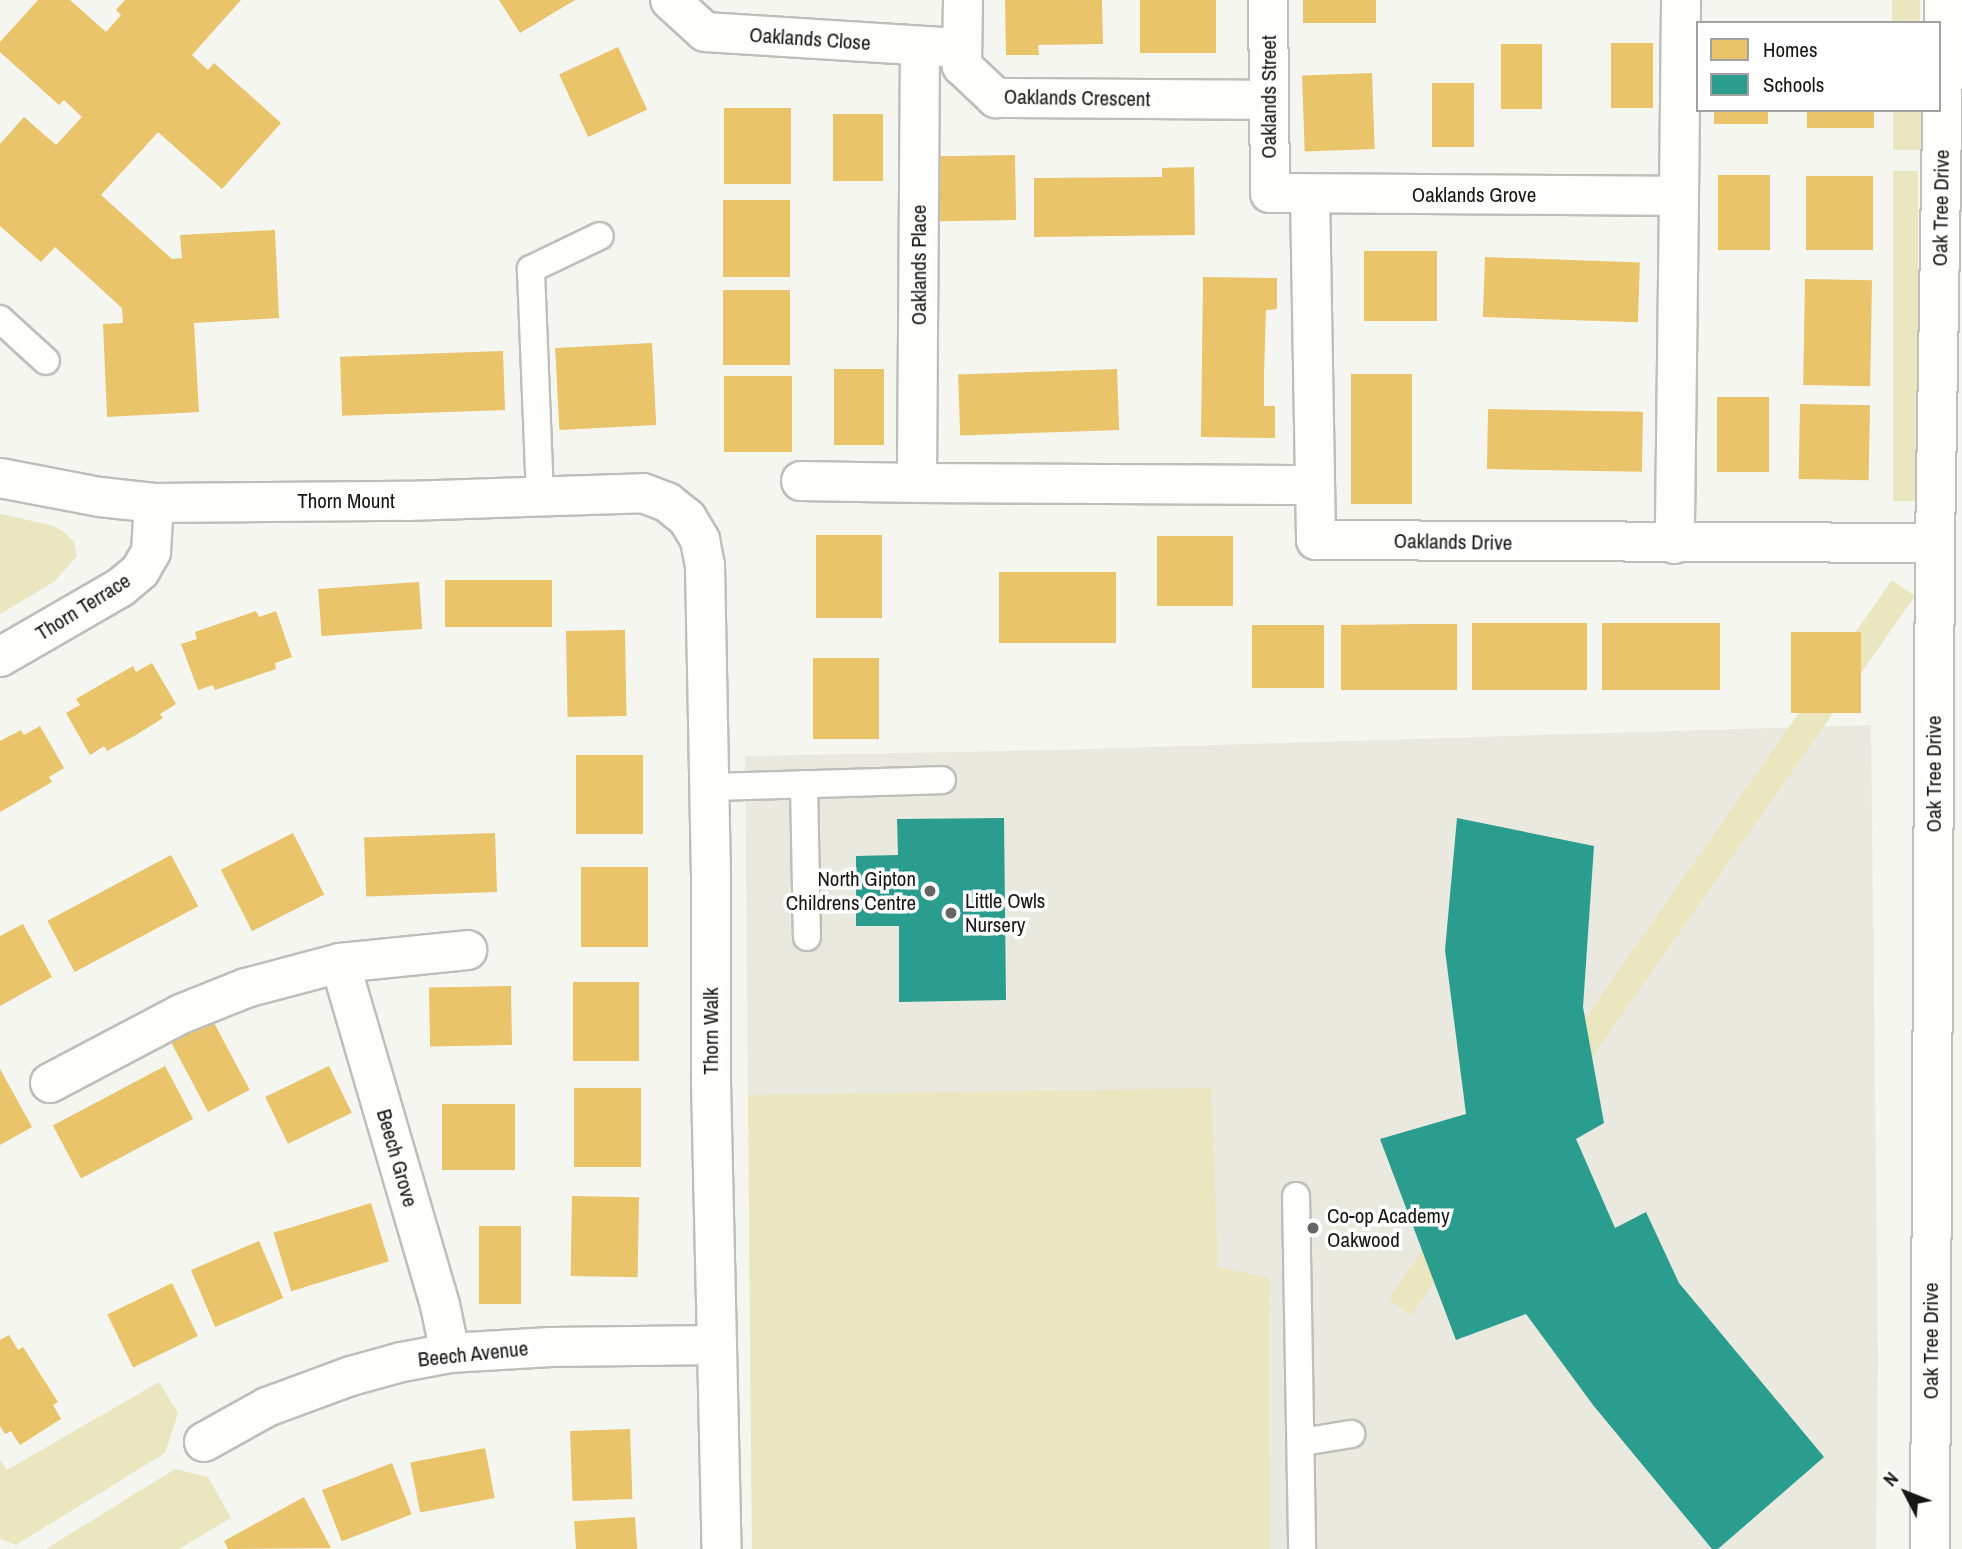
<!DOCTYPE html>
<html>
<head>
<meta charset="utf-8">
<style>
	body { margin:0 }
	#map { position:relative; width:1962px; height:1549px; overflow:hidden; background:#f6f6f1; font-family:"Archivo Narrow",sans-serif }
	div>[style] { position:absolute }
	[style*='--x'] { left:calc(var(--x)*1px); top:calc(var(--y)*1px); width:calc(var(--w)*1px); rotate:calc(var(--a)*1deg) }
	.built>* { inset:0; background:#eae9df }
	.green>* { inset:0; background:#e9e6c0; transform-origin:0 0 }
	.homes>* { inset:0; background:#e9c46a; transform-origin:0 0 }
	.schools>* { inset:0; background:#2a9d8f }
	.roads { filter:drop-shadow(2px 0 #bebeba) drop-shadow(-2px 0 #bebeba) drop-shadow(0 2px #bebeba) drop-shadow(0 -2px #bebeba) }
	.lane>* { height:26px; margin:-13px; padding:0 13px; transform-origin:13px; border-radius:13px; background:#fefefd }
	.street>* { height:38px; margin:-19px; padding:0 19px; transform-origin:19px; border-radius:19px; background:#fefefd }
	.secondary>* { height:38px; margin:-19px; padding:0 19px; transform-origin:19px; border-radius:19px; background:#fefefd }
	.dots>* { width:19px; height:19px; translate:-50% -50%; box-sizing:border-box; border:4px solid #fff; border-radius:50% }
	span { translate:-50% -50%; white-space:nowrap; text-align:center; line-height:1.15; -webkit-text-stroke:7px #fff; paint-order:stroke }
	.street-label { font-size:21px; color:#171713 }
	.poi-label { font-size:21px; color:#171713 }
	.right { translate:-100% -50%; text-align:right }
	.left { translate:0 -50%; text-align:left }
	.legend { position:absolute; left:1696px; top:21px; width:245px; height:91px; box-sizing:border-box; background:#fff; border:2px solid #a2a2a1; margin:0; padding:9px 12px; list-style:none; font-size:21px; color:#171713 }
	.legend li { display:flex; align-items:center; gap:14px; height:35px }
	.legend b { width:35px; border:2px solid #a2a2a1 }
	.north { position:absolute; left:1871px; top:1458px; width:70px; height:70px; -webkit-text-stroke:5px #fff; paint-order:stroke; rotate:312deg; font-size:19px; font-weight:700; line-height:28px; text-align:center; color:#171713 }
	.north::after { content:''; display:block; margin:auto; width:24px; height:32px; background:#171713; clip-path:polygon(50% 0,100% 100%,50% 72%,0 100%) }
</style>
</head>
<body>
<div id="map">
	<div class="built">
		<i style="clip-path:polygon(1871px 725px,1878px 1360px,1876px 1549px,752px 1549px,745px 756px,1054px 750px)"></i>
	</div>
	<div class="green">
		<i style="left:1892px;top:0;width:28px;height:23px"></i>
		<i style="left:1893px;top:110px;width:28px;height:40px"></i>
		<i style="left:1918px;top:171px;width:330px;height:25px;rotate:90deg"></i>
		<i style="clip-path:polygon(0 514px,51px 525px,64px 532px,74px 542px,77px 556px,55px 581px,0 614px)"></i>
		<i style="left:1892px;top:580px;width:28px;height:878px;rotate:35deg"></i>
		<i style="clip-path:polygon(1211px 1088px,1218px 1267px,1269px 1278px,1270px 1549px,752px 1549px,748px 1095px)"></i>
		<i style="clip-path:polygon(159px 1382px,178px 1413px,165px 1453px,16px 1545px,0 1539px,0 1460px,7px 1470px)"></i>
		<i style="clip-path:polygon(175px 1469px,208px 1477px,231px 1518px,179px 1549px,46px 1549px)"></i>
	</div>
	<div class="homes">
		<i style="clip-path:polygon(38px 0,70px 0,106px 32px,121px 15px,116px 10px,125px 0,241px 0,192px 55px,208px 70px,214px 63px,281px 123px,222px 189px,158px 132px,101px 195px,172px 259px,182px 258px,180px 235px,275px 230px,279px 318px,194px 323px,199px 412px,107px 417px,103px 324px,123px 323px,122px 308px,55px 247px,41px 262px,0 226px,0 144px,24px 117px,56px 145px,82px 117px,64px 100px,59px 105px,0 52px,0 42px)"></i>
		<i style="clip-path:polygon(499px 0,575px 0,520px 33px)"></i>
		<i style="clip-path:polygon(1005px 0,1102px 0,1103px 44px,1038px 45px,1039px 55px,1006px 55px)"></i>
		<i style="left:1140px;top:0;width:76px;height:53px"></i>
		<i style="left:1303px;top:0;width:73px;height:23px"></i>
		<i style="left:1611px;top:43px;width:42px;height:65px"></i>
		<i style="left:1501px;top:44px;width:41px;height:65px"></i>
		<i style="left:618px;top:47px;width:69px;height:65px;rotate:65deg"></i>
		<i style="left:1372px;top:73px;width:76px;height:70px;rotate:88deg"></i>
		<i style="left:1432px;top:83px;width:42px;height:64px"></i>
		<i style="left:724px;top:108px;width:67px;height:76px"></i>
		<i style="left:1714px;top:110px;width:54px;height:14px"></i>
		<i style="left:1807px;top:110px;width:67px;height:18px"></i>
		<i style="left:833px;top:114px;width:50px;height:67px"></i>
		<i style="left:1015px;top:155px;width:65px;height:76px;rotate:89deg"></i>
		<i style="clip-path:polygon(1194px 167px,1195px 235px,1034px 237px,1034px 178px,1162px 177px,1162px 168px)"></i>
		<i style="left:1718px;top:175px;width:52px;height:75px"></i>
		<i style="left:1806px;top:176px;width:67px;height:74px"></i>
		<i style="left:723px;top:200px;width:67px;height:77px"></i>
		<i style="left:1364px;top:251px;width:73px;height:70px"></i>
		<i style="left:1485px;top:257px;width:155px;height:60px;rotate:2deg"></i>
		<i style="clip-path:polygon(1203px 277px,1277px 278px,1277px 309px,1266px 310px,1264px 374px,1264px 406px,1275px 406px,1275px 438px,1201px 437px)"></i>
		<i style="left:1805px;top:279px;width:67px;height:106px;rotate:1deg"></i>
		<i style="left:723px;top:290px;width:67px;height:75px"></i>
		<i style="left:652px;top:343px;width:82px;height:97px;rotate:87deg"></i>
		<i style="left:503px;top:351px;width:59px;height:163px;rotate:88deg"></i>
		<i style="left:884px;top:369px;width:76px;height:50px;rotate:90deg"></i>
		<i style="left:1117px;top:369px;width:61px;height:159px;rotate:88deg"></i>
		<i style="left:1351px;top:374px;width:61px;height:130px"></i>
		<i style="left:724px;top:376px;width:68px;height:76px"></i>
		<i style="left:1717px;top:397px;width:52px;height:75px"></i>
		<i style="left:1800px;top:404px;width:70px;height:75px;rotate:1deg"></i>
		<i style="left:1488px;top:409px;width:155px;height:60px;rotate:1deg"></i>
		<i style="left:816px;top:535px;width:66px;height:83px"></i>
		<i style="left:1157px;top:536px;width:76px;height:70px"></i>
		<i style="left:999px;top:572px;width:117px;height:71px"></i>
		<i style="left:552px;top:580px;width:47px;height:107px;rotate:90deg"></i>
		<i style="left:419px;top:582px;width:47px;height:101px;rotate:86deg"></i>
		<i style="clip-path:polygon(256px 611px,259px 617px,276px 611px,292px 657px,275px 663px,276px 669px,215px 690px,213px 685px,198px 690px,181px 644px,197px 639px,195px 632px)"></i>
		<i style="left:1587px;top:623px;width:67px;height:115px;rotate:90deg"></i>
		<i style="left:1602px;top:623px;width:118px;height:67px"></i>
		<i style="clip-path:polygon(1419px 624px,1457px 624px,1457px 690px,1341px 690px,1341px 625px)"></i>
		<i style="left:1252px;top:625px;width:72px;height:63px"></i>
		<i style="left:625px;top:630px;width:86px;height:59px;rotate:89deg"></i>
		<i style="left:1861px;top:632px;width:81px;height:70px;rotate:90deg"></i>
		<i style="left:813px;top:658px;width:66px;height:81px"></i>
		<i style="clip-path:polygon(152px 663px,176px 704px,160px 714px,163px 718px,136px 735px,107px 751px,104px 746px,90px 755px,66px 713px,80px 705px,76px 699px,105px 682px,133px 666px,136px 672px)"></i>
		<i style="clip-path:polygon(40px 726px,64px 768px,49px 777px,52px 782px,0 812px,0 741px,21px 730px,24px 735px)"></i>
		<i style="left:576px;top:755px;width:67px;height:79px"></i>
		<i style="left:293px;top:833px;width:69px;height:81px;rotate:63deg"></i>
		<i style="left:495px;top:833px;width:59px;height:131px;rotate:88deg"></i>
		<i style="left:171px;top:855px;width:58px;height:140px;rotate:62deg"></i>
		<i style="left:581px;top:867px;width:67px;height:80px"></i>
		<i style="clip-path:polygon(23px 924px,52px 977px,0 1006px,0 936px)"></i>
		<i style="left:573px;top:982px;width:66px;height:79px"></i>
		<i style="left:511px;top:986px;width:59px;height:82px;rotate:89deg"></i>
		<i style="left:213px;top:1021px;width:78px;height:47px;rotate:62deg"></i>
		<i style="left:165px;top:1066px;width:60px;height:127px;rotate:62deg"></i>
		<i style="left:329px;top:1066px;width:52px;height:71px;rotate:64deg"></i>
		<i style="clip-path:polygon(0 1069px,32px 1127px,0 1145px)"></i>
		<i style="left:574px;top:1088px;width:67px;height:79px"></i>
		<i style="left:442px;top:1104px;width:73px;height:66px"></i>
		<i style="left:572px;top:1196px;width:67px;height:80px;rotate:1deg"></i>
		<i style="left:371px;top:1203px;width:61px;height:102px;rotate:73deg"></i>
		<i style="left:479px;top:1226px;width:42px;height:78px"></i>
		<i style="left:259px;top:1241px;width:62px;height:74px;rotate:67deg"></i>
		<i style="left:172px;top:1283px;width:59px;height:72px;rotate:64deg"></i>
		<i style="clip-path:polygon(9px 1335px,18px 1350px,23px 1347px,58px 1402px,53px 1405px,61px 1419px,20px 1445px,11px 1431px,5px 1434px,0 1426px,0 1340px)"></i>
		<i style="left:630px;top:1429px;width:70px;height:60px;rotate:88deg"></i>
		<i style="left:485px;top:1448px;width:51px;height:76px;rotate:79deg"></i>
		<i style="left:392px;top:1463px;width:55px;height:75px;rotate:69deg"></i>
		<i style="clip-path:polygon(304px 1497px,331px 1548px,228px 1549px,224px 1541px)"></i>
		<i style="left:635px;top:1517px;width:32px;height:61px;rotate:86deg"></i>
	</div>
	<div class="schools">
		<i style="clip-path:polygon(1004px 818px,1006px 1000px,899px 1002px,899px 926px,856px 926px,856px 856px,898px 855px,897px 819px)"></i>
		<i style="clip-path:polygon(1457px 818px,1594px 846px,1583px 1007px,1604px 1123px,1576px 1139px,1615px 1228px,1646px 1212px,1679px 1283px,1824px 1457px,1718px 1549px,1712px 1549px,1593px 1405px,1526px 1314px,1456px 1340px,1380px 1139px,1466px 1114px,1445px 950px)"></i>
	</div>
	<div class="roads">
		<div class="lane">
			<i style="--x:0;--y:319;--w:62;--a:42.4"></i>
			<i style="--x:540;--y:496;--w:227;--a:-92.3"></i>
			<i style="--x:531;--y:269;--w:76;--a:-25.6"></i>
			<i style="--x:804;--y:784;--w:153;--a:88.9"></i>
			<i style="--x:710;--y:787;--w:232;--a:-1.7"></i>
			<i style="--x:1296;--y:1196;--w:353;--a:89"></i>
			<i style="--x:1302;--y:1442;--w:50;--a:-9.3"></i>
		</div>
		<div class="street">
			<i style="--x:670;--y:0;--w:47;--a:42.4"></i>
			<i style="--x:705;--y:32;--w:241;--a:3.6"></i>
			<i style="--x:963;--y:0;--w:66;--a:90.9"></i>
			<i style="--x:962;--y:66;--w:47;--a:43.3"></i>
			<i style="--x:996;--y:98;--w:273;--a:0.4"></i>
			<i style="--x:1268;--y:0;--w:193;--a:89.4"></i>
			<i style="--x:1270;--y:193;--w:409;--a:0.4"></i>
			<i style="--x:1679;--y:196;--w:348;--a:90.7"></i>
			<i style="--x:920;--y:46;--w:437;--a:90.4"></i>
			<i style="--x:917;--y:483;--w:398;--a:0.3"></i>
			<i style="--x:1310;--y:194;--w:346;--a:89"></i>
			<i style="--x:1316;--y:540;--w:619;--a:0.28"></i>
			<i style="--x:1679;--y:196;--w:196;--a:-89.4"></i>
			<i style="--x:0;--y:478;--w:102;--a:10.8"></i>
			<i style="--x:100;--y:497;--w:54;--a:6.3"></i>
			<i style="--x:154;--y:503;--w:253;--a:-0.5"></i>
			<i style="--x:407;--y:501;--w:236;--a:-1.9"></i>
			<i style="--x:643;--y:493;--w:26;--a:21"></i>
			<i style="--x:667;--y:502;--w:26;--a:39"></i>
			<i style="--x:687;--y:518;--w:26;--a:59"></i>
			<i style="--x:700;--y:540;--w:25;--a:79"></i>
			<i style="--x:705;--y:565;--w:314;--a:88.9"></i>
			<i style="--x:711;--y:879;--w:203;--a:90"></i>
			<i style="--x:711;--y:1082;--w:467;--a:88.7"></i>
			<i style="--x:801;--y:481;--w:116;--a:1"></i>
			<i style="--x:0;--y:657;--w:140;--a:-30"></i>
			<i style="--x:121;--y:587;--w:25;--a:-40"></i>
			<i style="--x:140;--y:571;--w:22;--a:-60"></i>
			<i style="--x:151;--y:552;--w:49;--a:-86.5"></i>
			<i style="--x:340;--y:963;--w:356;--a:73.7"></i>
			<i style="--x:440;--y:1305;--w:49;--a:78.2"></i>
			<i style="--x:50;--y:1083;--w:148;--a:-27.8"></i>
			<i style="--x:181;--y:1014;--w:70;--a:-21.8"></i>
			<i style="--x:246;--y:988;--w:97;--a:-14.9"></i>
			<i style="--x:340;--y:963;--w:128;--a:-5.8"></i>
			<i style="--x:204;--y:1442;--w:72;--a:-29.1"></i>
			<i style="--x:267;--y:1407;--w:90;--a:-20.3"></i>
			<i style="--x:351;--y:1376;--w:53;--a:-15.4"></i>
			<i style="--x:402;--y:1362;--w:49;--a:-10.6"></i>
			<i style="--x:450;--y:1353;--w:101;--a:-3.4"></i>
			<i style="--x:551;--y:1347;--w:166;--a:-0.7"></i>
		</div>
		<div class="secondary">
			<i style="--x:1930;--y:1549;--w:1006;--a:-89.72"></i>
			<i style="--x:1935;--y:543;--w:543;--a:-89.05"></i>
		</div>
	</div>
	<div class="dots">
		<i style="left:930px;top:891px;background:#656561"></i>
		<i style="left:951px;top:913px;background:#656561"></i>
		<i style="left:1313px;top:1228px;background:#656561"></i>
	</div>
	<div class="street-label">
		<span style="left:810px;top:39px;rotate:4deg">Oaklands Close</span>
		<span style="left:1269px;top:97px;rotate:-90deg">Oaklands Street</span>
		<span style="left:1077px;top:98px;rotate:1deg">Oaklands Crescent</span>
		<span style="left:1474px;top:195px">Oaklands Grove</span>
		<span style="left:1941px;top:208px;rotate:-89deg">Oak Tree Drive</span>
		<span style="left:919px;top:265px;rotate:-90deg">Oaklands Place</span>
		<span style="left:346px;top:501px">Thorn Mount</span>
		<span style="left:1453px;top:542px;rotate:1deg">Oaklands Drive</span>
		<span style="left:83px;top:607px;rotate:-32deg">Thorn Terrace</span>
		<span style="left:1934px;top:774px;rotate:-90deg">Oak Tree Drive</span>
		<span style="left:711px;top:1031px;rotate:-90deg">Thorn Walk</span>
		<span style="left:397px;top:1158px;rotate:74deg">Beech Grove</span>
		<span style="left:1931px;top:1341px;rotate:-90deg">Oak Tree Drive</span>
		<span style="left:473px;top:1354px;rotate:-6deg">Beech Avenue</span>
	</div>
	<div class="poi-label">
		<span class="right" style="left:916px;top:891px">North Gipton<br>Childrens Centre</span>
		<span class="left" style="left:965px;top:913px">Little Owls<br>Nursery</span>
		<span class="left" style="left:1327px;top:1228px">Co-op Academy<br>Oakwood</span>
	</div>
	<ul class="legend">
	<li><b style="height:19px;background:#e9c46a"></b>Homes</li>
	<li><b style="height:19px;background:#2a9d8f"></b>Schools</li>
	</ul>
	<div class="north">N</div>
</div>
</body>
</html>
